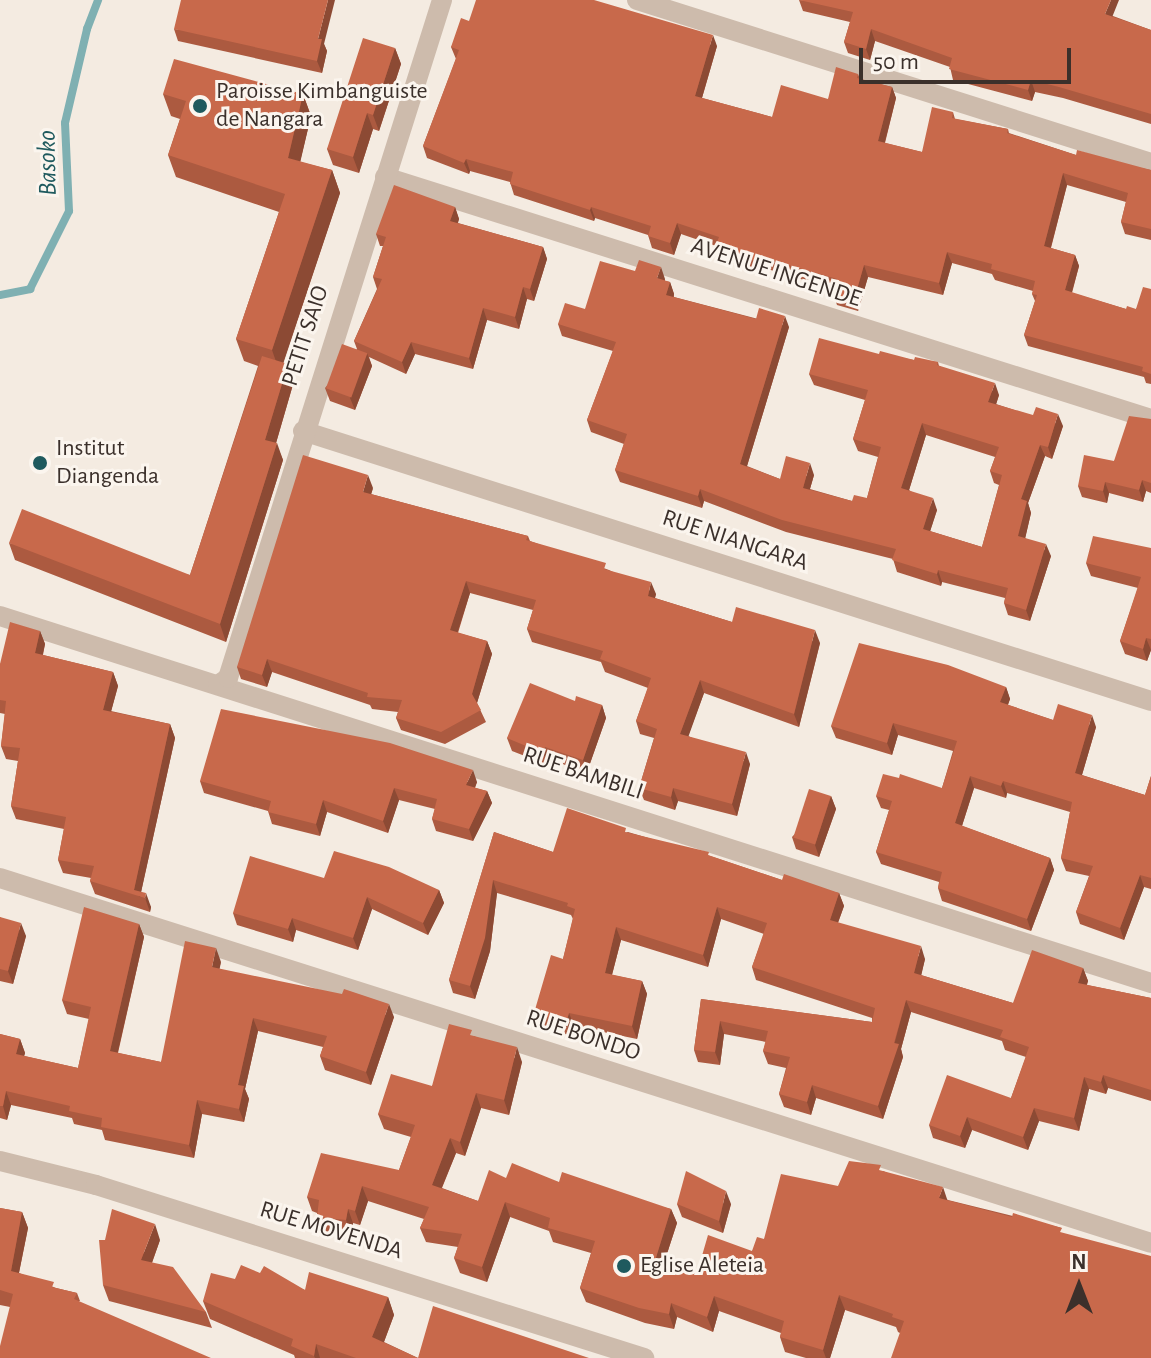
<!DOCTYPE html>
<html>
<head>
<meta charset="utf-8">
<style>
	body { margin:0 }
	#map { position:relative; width:1151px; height:1358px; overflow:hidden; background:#f4ebe1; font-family:"Alegreya Sans",sans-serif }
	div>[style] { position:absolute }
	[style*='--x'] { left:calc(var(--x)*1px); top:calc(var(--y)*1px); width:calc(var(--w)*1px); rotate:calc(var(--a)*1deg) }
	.stream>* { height:8px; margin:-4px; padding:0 4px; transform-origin:4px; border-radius:4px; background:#7fb0b2 }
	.minor>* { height:20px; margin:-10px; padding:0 10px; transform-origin:10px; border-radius:10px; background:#cdbbac }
	.wall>* { inset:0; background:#ac5a40 }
	.shaded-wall>* { inset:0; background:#8c4a34 }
	.building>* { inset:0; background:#c8694b; transform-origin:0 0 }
	.dots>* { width:22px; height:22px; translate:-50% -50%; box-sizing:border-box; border:4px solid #fbf5ee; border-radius:50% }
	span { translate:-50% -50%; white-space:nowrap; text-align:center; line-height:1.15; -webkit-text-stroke:6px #fbf5ee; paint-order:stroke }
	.poi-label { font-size:24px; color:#3b302b }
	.left { translate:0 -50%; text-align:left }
	.street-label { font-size:24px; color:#3b302b }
	.water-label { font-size:26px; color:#1f5a5e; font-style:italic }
	.north { position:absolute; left:1039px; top:1246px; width:80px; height:80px; -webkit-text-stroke:6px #fbf5ee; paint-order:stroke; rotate:0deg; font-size:22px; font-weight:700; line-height:32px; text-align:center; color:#3b302b }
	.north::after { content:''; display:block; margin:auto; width:28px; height:36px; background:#3b302b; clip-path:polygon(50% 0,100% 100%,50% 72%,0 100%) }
	.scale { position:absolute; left:859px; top:48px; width:212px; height:36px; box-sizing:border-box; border:4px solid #3b302b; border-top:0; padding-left:10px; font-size:24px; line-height:28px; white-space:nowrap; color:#3b302b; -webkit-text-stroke:6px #fbf5ee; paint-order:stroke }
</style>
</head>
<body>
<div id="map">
	<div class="stream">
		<i style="--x:0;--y:295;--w:31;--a:-11"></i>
		<i style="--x:30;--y:289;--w:87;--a:-63.4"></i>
		<i style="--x:69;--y:211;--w:88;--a:-92.6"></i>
		<i style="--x:65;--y:123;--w:97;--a:-76.8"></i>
		<i style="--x:87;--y:29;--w:31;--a:-69"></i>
	</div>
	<div class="minor">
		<i style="--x:637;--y:0;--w:539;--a:17.59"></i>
		<i style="--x:385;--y:177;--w:803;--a:17.53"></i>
		<i style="--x:303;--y:431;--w:890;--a:17.66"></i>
		<i style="--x:0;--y:616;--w:1208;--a:17.69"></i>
		<i style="--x:218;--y:685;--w:12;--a:-35"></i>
		<i style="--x:228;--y:678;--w:711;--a:-72.48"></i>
		<i style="--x:0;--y:878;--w:1207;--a:17.59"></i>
		<i style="--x:0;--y:1161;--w:99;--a:14"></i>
		<i style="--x:96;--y:1185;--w:575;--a:17.52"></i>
	</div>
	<div class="wall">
		<i style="clip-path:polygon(799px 0,1113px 16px,1151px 30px,1151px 124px,1063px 98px,1035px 92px,1032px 101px,953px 80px,950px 67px,875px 41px,870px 60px,848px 53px,844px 42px,850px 22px,803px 11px)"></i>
		<i style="clip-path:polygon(469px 21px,717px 46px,702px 98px,772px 117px,828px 99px,858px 74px,860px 79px,892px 87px,896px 98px,885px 143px,922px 152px,953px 112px,955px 119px,1008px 129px,1009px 133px,1076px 155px,1151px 170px,1151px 240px,1125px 234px,1121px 222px,1126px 202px,1067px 185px,1051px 248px,1075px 255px,1079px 266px,1072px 293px,1126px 309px,1136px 309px,1151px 289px,1151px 384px,1146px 383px,1144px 377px,1028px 346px,1024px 335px,1035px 301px,1032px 294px,1033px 291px,995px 280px,992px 274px,952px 263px,943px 295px,868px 277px,858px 311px,837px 305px,833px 293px,834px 289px,764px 268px,762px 273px,720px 259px,716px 246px,681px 234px,674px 255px,652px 248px,648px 235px,595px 218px,594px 221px,514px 195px,510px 182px,470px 171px,469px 174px,427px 158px,423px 146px,456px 59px,451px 47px)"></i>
		<i style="clip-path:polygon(174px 29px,324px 44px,327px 51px,322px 73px,178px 41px)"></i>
		<i style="clip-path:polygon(395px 48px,401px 64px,379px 131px,373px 129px,359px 173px,333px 165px,327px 149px)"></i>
		<i style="clip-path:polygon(163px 94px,303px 94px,311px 116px,300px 162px,332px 170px,340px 193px,283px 363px,288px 364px,294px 381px,276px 443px,283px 460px,226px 642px,15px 560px,9px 543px,190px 575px,258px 366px,244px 361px,236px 339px,279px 212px,176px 177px,168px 155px,180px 119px,171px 116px)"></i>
		<i style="clip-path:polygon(455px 207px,459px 219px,458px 223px,543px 247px,547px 259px,534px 301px,527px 299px,519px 329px,487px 320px,473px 369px,415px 354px,406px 374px,369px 357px,372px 366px,355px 410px,330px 401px,325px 388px,357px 349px,354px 341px,377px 289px,373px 277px,383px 246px,380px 246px,376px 234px)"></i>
		<i style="clip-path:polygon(evenodd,665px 279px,665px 281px,670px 282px,674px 294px,674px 297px,789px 327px,747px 466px,780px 479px,814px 475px,810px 489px,852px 501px,867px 498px,878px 457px,858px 451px,853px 439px,865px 400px,814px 385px,809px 374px,879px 354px,914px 360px,938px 362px,939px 366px,999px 395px,996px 404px,1063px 426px,1052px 459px,1045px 456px,1028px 503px,1031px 513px,1025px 538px,1051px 556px,1030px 621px,1008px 615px,1004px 603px,1005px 598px,942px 582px,941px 586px,897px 572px,893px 559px,786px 532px,704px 501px,702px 508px,620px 482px,615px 470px,624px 444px,591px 432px,587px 420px,613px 351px,562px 336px,558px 324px,585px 309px,665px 279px,926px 435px,995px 457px,990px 471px,994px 483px,999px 485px,982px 547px,930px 531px,937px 510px,909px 490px,926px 435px)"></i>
		<i style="clip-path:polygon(1151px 419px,1151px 493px,1146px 491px,1143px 502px,1109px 493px,1107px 503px,1082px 497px,1078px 486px,1114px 461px)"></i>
		<i style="clip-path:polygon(373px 488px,371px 494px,528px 536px,530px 541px,609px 570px,656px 594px,655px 598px,732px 622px,820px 643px,799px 727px,704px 693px,688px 736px,750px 764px,737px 816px,678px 801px,675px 810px,644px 800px,639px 788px,654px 738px,640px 734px,636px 721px,648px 688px,605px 672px,601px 662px,532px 642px,527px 629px,533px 610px,470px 593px,458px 633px,487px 641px,492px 654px,477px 703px,486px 722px,445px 744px,401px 730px,396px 718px,398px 712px,372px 709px,370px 705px,272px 672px,267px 687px,241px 679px,237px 667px)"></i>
		<i style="clip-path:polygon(1151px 548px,1151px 650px,1147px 661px,1125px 654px,1120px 641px,1138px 588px,1091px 576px,1086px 563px)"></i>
		<i style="clip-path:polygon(40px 631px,45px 644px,43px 655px,113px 672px,118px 686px,111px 711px,170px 724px,175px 738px,141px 892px,151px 907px,150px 912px,95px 894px,90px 881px,91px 878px,63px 873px,58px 860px,64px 829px,16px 819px,11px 806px,18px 761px,6px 759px,1px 746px,5px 714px,0 713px,0 664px)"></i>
		<i style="clip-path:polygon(1006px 687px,1010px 699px,1008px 705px,1053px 720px,1096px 727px,1082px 775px,1145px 795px,1151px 776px,1151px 889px,1144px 887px,1124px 940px,1080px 924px,1076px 912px,1089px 876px,1066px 871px,1061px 858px,1070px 812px,1007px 793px,1006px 798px,974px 788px,962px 826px,1050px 858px,1054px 870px,1031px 931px,942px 901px,938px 888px,939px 882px,881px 864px,876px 852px,889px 810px,881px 808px,876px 796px,942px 788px,953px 751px,898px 735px,892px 755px,836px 738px,831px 726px)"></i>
		<i style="clip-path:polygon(575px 701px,602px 705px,606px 718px,587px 772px,550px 760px,548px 765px,512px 751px,507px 738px)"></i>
		<i style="clip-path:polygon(200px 781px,477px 782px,475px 788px,487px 791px,492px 803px,473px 841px,436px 831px,432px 819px,435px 809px,399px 800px,388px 833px,327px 812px,320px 836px,272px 824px,268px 811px,204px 793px)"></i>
		<i style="clip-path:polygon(831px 796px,836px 809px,819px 857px,796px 849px,792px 837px)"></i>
		<i style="clip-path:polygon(494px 832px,553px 852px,628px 832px,710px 856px,782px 880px,839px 893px,844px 906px,838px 923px,925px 959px,921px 975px,1013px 1003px,1083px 968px,1088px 981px,1087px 985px,1151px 998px,1151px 1101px,1108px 1088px,1106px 1094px,1089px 1089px,1079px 1131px,1039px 1121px,1028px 1150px,972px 1130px,965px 1148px,933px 1138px,929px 1125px,1011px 1098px,1026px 1057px,1005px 1050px,1002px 1041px,911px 1012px,901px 1049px,903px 1057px,883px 1119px,816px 1098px,811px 1115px,784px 1107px,779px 1094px,786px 1068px,768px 1064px,763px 1051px,766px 1042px,724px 1034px,720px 1065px,698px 1062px,694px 1050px,701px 999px,872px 1022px,872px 1018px,756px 980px,752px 967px,764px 934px,721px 919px,708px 967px,621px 940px,612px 975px,642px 981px,647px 994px,637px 1039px,574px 1026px,571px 1036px,538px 1025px,534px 1013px,563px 959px,573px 919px,571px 915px,497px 893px,490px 951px,475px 999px,453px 993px,449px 980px)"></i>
		<i style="clip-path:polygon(324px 878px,439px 890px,444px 903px,428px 935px,372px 909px,358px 950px,296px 930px,293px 942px,237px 925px,233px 913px)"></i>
		<i style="clip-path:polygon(0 917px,26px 936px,13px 984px,0 981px)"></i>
		<i style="clip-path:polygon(139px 924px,144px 937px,118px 1053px,161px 1062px,221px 962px,219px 969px,394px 1017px,371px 1085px,325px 1070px,320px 1056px,323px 1047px,258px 1031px,245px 1089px,249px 1099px,244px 1122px,202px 1114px,194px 1158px,105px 1140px,102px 1130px,74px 1124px,72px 1118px,11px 1105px,7px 1120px,0 1118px,0 1034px,20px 1039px,25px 1053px,24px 1056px,78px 1068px,89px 1019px,67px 1014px,62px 1000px)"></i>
		<i style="clip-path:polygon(474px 1036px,522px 1062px,509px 1115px,481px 1108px,465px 1156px,456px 1153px,442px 1188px,478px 1201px,506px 1178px,559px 1182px,671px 1209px,677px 1223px,663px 1266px,697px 1273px,752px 1251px,764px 1239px,838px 1186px,883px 1171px,948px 1200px,1062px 1228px,900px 1333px,898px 1332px,896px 1327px,845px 1310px,830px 1358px,806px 1358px,785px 1352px,780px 1337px,781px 1333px,719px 1311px,713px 1332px,677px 1317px,674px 1329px,645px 1323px,586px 1302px,580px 1288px,591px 1253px,553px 1242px,549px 1231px,510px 1217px,487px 1282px,460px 1273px,454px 1258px,458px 1247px,426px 1242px,420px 1228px,424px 1219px,368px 1201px,360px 1225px,353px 1223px,352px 1235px,322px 1231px,317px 1217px,317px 1213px,312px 1211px,307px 1197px,399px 1170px,411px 1137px,384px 1129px,378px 1114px,432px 1086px)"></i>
		<i style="clip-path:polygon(677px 1204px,731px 1204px,723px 1233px,682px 1217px)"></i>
		<i style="clip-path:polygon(0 1208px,22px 1212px,28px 1228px,19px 1273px,56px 1288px,77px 1293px,80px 1301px,10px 1307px,0 1305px)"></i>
		<i style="clip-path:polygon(160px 1240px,152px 1263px,206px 1312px,212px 1328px,109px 1301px,103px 1285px)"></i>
		<i style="clip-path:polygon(260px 1273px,305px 1290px,388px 1297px,394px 1315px,384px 1342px,418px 1358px,589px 1358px,295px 1358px,294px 1355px,210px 1319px,203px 1301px,235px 1279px)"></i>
	</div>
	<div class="shaded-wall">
		<i style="clip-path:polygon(328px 0,335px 0,324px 44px,327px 51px,322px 73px,317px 61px,318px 39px)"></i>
		<i style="clip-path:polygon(1111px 0,1119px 0,1109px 25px,1105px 14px)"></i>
		<i style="clip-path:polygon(871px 29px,875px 41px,870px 60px,866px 49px)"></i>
		<i style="clip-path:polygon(713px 35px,717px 46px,699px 108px,695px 96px)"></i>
		<i style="clip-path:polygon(395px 48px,401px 64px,379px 131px,373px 115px)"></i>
		<i style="clip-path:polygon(1031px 80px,1035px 92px,1032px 101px,1028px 90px)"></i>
		<i style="clip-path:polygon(892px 87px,896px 98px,882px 153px,878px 141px)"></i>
		<i style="clip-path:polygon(303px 94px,311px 116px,296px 180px,288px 158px)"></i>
		<i style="clip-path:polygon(367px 113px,373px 129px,359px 173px,353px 157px)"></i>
		<i style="clip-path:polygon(466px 159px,470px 171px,469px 174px,464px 163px)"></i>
		<i style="clip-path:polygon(332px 170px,340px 193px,280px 373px,272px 350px)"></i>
		<i style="clip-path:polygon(1063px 173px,1067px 185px,1048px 258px,1044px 246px)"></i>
		<i style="clip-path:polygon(455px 207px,459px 219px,454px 232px,450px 221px)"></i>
		<i style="clip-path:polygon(591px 207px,595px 218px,594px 221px,590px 210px)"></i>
		<i style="clip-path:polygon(677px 223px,681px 234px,674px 255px,670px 243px)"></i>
		<i style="clip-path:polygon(543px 247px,547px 259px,534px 301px,530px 289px)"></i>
		<i style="clip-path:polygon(947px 252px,952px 263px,943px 295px,939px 283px)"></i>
		<i style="clip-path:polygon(1075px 255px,1079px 266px,1069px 302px,1065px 290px)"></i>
		<i style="clip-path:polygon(760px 257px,764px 268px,762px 273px,758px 262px)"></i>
		<i style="clip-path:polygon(864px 265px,868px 277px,858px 311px,854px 300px)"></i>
		<i style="clip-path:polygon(661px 267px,665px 279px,661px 290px,657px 278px)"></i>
		<i style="clip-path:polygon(670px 282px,674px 294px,670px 307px,666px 295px)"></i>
		<i style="clip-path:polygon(523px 287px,527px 299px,519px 329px,515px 317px)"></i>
		<i style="clip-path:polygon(483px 308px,487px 320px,473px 369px,469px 358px)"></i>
		<i style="clip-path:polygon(785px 316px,789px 327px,744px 476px,740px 464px)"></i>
		<i style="clip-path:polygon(411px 342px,415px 354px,406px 374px,402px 362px)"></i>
		<i style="clip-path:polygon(367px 353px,372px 366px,355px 410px,350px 398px)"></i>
		<i style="clip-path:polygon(288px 364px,294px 381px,272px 457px,265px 440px)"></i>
		<i style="clip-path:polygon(995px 383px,999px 395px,993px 414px,988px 402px)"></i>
		<i style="clip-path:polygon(1058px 414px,1063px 426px,1052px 459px,1048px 447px)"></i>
		<i style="clip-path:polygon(922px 423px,926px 435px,906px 500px,901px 488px)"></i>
		<i style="clip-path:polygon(277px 443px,283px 460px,226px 642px,220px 624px)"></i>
		<i style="clip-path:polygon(1040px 445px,1045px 456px,1028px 503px,1031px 513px,1023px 548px,1018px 536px,1021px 499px)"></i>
		<i style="clip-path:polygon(810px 463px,814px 475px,807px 499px,803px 488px)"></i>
		<i style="clip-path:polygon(368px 475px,373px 488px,368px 505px,363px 492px)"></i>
		<i style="clip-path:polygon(1142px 480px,1146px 491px,1143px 502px,1139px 490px)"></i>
		<i style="clip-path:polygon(1105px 482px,1109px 493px,1107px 503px,1103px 491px)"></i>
		<i style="clip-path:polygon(700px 489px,704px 501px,702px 508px,698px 496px)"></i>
		<i style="clip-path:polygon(933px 498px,937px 510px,927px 541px,923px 529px)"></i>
		<i style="clip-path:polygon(1046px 544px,1051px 556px,1030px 621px,1026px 610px)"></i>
		<i style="clip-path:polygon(938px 570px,942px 582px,941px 586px,937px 574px)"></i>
		<i style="clip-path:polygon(466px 581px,470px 593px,454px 643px,450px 630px)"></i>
		<i style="clip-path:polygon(651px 582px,656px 594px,652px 609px,648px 596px)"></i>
		<i style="clip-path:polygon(815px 630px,820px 643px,799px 727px,794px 714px)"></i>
		<i style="clip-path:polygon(40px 631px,45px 644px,40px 666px,35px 653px)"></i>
		<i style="clip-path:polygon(1146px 638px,1151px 650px,1147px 661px,1143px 649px)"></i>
		<i style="clip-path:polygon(487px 641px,492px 654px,476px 706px,472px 694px)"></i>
		<i style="clip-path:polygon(267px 659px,272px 672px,267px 687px,262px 675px)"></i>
		<i style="clip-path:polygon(113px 672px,118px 686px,108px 723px,103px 710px)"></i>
		<i style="clip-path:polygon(700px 680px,704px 693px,685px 746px,680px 734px)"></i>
		<i style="clip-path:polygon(1006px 687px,1010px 699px,1004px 714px,1000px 702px)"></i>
		<i style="clip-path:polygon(602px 705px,606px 718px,587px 772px,583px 760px)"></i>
		<i style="clip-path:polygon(1092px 715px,1096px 727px,1079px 785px,1075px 773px)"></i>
		<i style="clip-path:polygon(893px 723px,898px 735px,892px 755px,887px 743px)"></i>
		<i style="clip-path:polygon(170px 724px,175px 738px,140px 897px,134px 890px)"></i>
		<i style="clip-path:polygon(545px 747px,550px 760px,548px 765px,543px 753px)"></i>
		<i style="clip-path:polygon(746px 752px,750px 764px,737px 816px,732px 804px)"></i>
		<i style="clip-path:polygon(473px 770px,477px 782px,471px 797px,466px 785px)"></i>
		<i style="clip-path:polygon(970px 776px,974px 788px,959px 835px,955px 823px)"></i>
		<i style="clip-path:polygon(1003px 781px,1007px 793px,1006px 798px,1001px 786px)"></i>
		<i style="clip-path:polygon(394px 788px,399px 800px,388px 833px,383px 821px)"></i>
		<i style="clip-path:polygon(673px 788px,678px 801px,675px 810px,671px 797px)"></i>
		<i style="clip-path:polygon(487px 791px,492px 803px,473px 841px,469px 829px)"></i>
		<i style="clip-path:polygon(831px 796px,836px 809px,819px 857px,815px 845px)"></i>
		<i style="clip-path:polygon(323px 800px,327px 812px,320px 836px,316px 824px)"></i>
		<i style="clip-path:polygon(1050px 858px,1054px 870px,1031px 931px,1027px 919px)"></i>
		<i style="clip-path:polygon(1140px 875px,1144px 887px,1124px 940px,1120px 928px)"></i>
		<i style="clip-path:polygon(493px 880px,497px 893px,490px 951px,475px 999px,470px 986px)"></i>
		<i style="clip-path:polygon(439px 890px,444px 903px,428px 935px,423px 923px)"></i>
		<i style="clip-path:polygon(146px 893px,151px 907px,150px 912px,145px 898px)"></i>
		<i style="clip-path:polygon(839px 893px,844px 906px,834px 933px,830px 920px)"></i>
		<i style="clip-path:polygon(367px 897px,372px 909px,358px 950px,353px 938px)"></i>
		<i style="clip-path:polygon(717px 907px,721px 919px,708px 967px,703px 955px)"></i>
		<i style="clip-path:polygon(292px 918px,296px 930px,293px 942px,288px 929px)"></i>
		<i style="clip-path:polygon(21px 923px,26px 936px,13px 984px,8px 971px)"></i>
		<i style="clip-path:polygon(139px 924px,144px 937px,115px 1064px,110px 1051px)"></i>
		<i style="clip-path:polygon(616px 927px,621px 940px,609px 986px,605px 973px)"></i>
		<i style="clip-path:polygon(921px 946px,925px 959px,919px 985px,914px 973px)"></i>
		<i style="clip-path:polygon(216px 948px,221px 962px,217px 981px,212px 967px)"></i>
		<i style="clip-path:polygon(1083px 968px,1088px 981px,1082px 996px,1078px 983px)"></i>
		<i style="clip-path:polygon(642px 981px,647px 994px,637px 1039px,632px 1026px)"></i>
		<i style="clip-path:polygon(906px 1000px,911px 1012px,901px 1049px,903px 1057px,883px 1119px,878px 1106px)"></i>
		<i style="clip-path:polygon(389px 1004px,394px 1017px,371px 1085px,366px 1072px)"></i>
		<i style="clip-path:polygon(569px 1013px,574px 1026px,571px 1036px,566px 1023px)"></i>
		<i style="clip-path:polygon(253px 1018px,258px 1031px,245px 1089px,249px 1099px,244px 1122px,239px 1109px,238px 1085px)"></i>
		<i style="clip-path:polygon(720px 1021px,724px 1034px,720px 1065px,715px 1052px)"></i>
		<i style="clip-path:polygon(20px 1039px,25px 1053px,21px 1067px,16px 1054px)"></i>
		<i style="clip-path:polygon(517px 1047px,522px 1062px,509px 1115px,504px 1100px)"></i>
		<i style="clip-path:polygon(1103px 1075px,1108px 1088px,1106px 1094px,1101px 1082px)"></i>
		<i style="clip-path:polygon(1084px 1077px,1089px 1089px,1079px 1131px,1074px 1118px)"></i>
		<i style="clip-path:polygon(812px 1085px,816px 1098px,811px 1115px,807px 1102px)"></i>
		<i style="clip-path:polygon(6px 1091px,11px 1105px,7px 1120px,3px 1106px)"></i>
		<i style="clip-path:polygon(476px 1093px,481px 1108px,465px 1156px,460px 1142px)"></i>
		<i style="clip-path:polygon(197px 1100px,202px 1114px,194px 1158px,189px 1145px)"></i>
		<i style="clip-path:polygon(1034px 1108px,1039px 1121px,1028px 1150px,1023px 1137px)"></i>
		<i style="clip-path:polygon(967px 1117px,972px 1130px,965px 1148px,960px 1136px)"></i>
		<i style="clip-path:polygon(450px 1138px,456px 1153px,437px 1199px,432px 1185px)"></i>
		<i style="clip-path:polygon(362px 1186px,368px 1201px,360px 1225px,355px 1211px)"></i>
		<i style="clip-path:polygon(943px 1187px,948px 1202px,939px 1198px)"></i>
		<i style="clip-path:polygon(726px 1191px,731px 1204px,723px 1233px,719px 1221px)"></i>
		<i style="clip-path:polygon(505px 1202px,510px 1217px,487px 1282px,482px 1267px)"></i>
		<i style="clip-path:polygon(348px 1209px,353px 1223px,352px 1235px,346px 1220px)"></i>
		<i style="clip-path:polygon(671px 1209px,677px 1223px,659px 1278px,654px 1264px)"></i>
		<i style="clip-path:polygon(22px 1212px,28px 1228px,16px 1287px,11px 1271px)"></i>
		<i style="clip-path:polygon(155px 1224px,160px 1240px,147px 1276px,141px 1260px)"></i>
		<i style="clip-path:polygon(839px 1295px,845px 1310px,830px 1358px,826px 1358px,823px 1350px)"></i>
		<i style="clip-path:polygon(714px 1296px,719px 1311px,713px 1332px,707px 1317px)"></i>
		<i style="clip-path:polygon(388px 1297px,394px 1315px,379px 1355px,372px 1337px)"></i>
		<i style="clip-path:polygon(671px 1303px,677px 1317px,674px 1329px,669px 1314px)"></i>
		<i style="clip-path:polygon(316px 1344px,320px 1358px,315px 1358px,314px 1356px)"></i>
	</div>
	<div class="building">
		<i style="clip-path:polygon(181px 0,328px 0,318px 39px,322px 39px,317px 61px,174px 29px)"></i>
		<i style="clip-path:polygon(476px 0,594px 0,713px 35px,695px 96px,772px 117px,781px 85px,828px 99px,836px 67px,858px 74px,857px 78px,892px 87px,878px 141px,922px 152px,932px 107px,953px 112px,952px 118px,1008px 129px,1007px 133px,1076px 155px,1077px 150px,1151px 170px,1151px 229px,1121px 222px,1128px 193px,1063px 173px,1044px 246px,1075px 255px,1065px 290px,1126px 309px,1127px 306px,1136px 309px,1143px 287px,1151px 289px,1151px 374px,1142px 371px,1143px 367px,1024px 335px,1037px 295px,1032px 294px,1035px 281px,991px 269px,992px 264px,947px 252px,939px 283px,864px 265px,854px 300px,833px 293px,837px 279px,760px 257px,758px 262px,715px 247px,719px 237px,677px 223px,670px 243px,648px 236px,651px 226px,591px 207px,590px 210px,510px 184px,513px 172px,466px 159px,464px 163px,423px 146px,459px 50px,451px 47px,461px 18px,469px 21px)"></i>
		<i style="clip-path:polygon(799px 0,1111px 0,1105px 14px,1151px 30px,1151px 114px,1059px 87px,1031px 80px,1028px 90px,949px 69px,952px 58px,871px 29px,866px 49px,844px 42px,853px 12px)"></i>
		<i style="clip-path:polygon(363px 38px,395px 48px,373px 115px,367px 113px,353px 157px,327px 149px)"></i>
		<i style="clip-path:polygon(174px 59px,303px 94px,288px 158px,332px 170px,272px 350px,236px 339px,285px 194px,168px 155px,186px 101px,163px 94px)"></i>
		<i style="clip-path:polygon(394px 185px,455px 207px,450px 221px,543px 247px,530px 289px,523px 287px,515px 317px,483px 308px,469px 358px,411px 342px,402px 362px,354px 341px,382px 279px,373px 277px,386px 237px,376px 234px)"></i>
		<i style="clip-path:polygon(evenodd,639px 260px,661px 267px,657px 278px,670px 282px,666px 295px,756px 319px,759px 308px,785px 316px,740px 464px,780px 479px,786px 456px,810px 463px,803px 488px,852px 501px,854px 495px,867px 498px,881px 447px,853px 439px,868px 390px,809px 374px,819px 338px,879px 354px,880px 351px,914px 360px,915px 357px,938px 362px,937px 365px,995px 383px,988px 402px,1033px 415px,1036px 407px,1058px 414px,1048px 447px,1040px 445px,1021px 499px,1027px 501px,1018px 536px,1046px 544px,1026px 610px,1004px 603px,1008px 588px,938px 570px,937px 574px,892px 560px,896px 549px,782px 520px,700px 489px,698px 496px,615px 470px,627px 434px,587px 420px,616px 342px,558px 324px,565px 303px,585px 309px,600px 261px,635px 271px,639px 260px,922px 423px,999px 447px,990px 471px,1002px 475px,982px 547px,923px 529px,933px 498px,901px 488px,922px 423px)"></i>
		<i style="left:342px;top:344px;width:27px;height:47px;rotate:20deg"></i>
		<i style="clip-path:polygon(262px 356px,288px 364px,265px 440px,277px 443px,220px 624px,9px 543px,22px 509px,190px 575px)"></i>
		<i style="clip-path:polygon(1129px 416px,1151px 419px,1151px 483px,1142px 480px,1139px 490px,1105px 482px,1103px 491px,1078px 486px,1084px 455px,1114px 461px)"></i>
		<i style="clip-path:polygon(303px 455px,368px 475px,363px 492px,528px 536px,526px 540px,606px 563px,604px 569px,651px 582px,648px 596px,732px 622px,736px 607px,815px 630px,794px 714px,700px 680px,680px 734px,746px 752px,732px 804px,673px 788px,671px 797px,639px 788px,657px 729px,636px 721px,651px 678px,600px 659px,603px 651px,527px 629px,536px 600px,466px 581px,450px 630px,487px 641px,472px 694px,481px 710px,441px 732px,396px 718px,402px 700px,367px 697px,368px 693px,267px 659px,262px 675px,237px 667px)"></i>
		<i style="clip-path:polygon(1093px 536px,1151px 548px,1151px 639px,1146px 638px,1143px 649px,1120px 641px,1141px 577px,1086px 563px)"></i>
		<i style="clip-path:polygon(10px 622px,40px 631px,35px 653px,113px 672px,103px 710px,170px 724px,134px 890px,146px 893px,145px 898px,90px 881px,94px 866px,58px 860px,66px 817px,11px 806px,20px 748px,1px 746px,6px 701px,0 700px,0 664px)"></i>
		<i style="clip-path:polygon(859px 643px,948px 665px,1006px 687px,1000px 702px,1053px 720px,1058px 704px,1092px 715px,1075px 773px,1145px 795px,1151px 776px,1151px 878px,1140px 875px,1120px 928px,1076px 912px,1093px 866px,1061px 858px,1072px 802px,1003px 781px,1001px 786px,970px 776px,955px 823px,1050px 858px,1027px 919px,938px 888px,942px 872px,876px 852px,892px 801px,876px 796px,883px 774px,899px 778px,900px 774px,942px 788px,957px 741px,893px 723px,887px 743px,831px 726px)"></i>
		<i style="clip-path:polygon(530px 683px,575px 701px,576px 696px,602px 705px,583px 760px,545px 747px,543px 753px,507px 738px)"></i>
		<i style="clip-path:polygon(221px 709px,390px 743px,473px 770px,466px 785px,487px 791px,469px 829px,432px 819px,437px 799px,394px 788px,383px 821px,323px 800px,316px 824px,268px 812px,271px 801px,200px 781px)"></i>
		<i style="left:809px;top:789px;width:23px;height:51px;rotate:18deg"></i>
		<i style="clip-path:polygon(567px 808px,626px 828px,625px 832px,709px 852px,708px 855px,782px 880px,784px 874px,839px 893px,830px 920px,921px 946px,914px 973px,1013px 1003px,1032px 950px,1083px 968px,1078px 983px,1151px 998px,1151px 1090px,1103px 1075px,1101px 1082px,1084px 1077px,1074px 1118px,1034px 1108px,1023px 1137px,967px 1117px,960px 1136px,929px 1125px,947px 1075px,1011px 1098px,1029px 1047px,1000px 1037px,1003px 1030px,906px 1000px,894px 1043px,899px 1044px,878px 1106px,812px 1085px,807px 1102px,779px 1094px,790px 1057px,763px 1051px,768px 1031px,720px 1021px,715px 1052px,694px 1050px,701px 999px,872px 1022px,875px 1008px,752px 967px,767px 923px,717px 907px,703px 955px,616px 927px,605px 973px,642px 981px,632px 1026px,569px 1013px,566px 1023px,534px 1013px,551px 955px,563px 959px,575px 909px,567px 906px,568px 903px,493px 880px,485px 938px,470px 986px,449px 980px,494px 832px,553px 852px)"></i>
		<i style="clip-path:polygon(334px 851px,389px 867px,439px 890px,423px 923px,367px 897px,353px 938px,292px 918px,288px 929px,233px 913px,250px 856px,324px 878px)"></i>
		<i style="clip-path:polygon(84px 907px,139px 924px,110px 1051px,161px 1062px,185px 941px,216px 948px,212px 967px,342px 994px,344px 989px,389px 1004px,366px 1072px,320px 1056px,327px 1036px,253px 1018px,238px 1085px,244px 1086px,239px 1109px,197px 1100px,189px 1145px,101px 1127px,102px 1118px,69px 1111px,70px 1106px,6px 1091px,3px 1106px,0 1106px,0 1034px,20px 1039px,16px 1054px,78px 1068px,91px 1007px,62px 1000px)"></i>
		<i style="clip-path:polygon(0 917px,21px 923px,8px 971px,0 969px)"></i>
		<i style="clip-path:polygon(449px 1024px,472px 1030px,470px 1035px,517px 1047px,504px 1100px,476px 1093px,460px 1142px,450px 1138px,432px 1185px,478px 1201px,489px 1170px,506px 1178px,512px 1163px,559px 1182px,562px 1172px,671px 1209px,654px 1264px,697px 1273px,708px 1235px,752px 1251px,757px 1237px,764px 1239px,781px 1174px,838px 1186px,849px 1161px,881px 1165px,879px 1170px,943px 1187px,939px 1198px,1012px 1217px,1013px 1213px,1062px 1228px,1060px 1232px,1151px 1256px,1151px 1358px,891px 1358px,904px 1321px,892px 1317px,893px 1314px,839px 1295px,823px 1350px,780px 1337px,784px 1321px,714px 1296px,707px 1317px,671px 1303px,669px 1314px,639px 1308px,580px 1288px,595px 1241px,548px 1228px,550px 1218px,505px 1202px,482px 1267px,454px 1258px,462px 1234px,420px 1228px,429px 1207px,362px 1186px,355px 1211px,348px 1209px,346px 1220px,317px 1217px,319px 1200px,307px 1197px,321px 1153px,399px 1170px,415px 1125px,378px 1114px,391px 1074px,432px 1086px)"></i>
		<i style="clip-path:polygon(686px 1171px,726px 1191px,719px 1221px,677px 1204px)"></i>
		<i style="clip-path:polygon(0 1208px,22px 1212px,11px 1271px,54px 1282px,52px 1287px,77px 1293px,74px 1299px,211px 1358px,0 1358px,0 1346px,13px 1294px,0 1290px)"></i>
		<i style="clip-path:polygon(112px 1209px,155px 1224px,141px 1260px,173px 1267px,206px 1312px,103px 1285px,99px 1240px,105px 1240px)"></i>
		<i style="clip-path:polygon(241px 1265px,260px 1273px,264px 1266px,305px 1290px,309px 1272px,388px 1297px,372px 1337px,418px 1358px,433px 1306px,589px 1358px,356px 1358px,316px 1344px,314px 1356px,291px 1346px,293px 1339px,203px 1301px,211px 1273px,235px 1279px)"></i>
	</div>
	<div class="dots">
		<i style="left:200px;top:106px;background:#1f5a5e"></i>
		<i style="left:40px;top:463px;background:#1f5a5e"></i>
		<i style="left:624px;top:1266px;background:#1f5a5e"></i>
	</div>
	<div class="poi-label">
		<span class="left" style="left:216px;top:106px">Paroisse Kimbanguiste<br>de Nangara</span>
		<span class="left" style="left:56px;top:463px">Institut<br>Diangenda</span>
		<span class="left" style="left:640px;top:1266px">Eglise Aleteia</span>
	</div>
	<div class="street-label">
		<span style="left:776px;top:273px;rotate:18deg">AVENUE INGENDE</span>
		<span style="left:306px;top:336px;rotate:-72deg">PETIT SAIO</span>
		<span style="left:735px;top:541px;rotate:18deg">RUE NIANGARA</span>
		<span style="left:583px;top:774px;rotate:18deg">RUE BAMBILI</span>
		<span style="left:583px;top:1036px;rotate:18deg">RUE BONDO</span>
		<span style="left:331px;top:1231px;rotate:17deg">RUE MOVENDA</span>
	</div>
	<div class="water-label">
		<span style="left:48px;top:163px;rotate:-91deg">Basoko</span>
	</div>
	<div class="north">N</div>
	<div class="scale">50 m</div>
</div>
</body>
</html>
